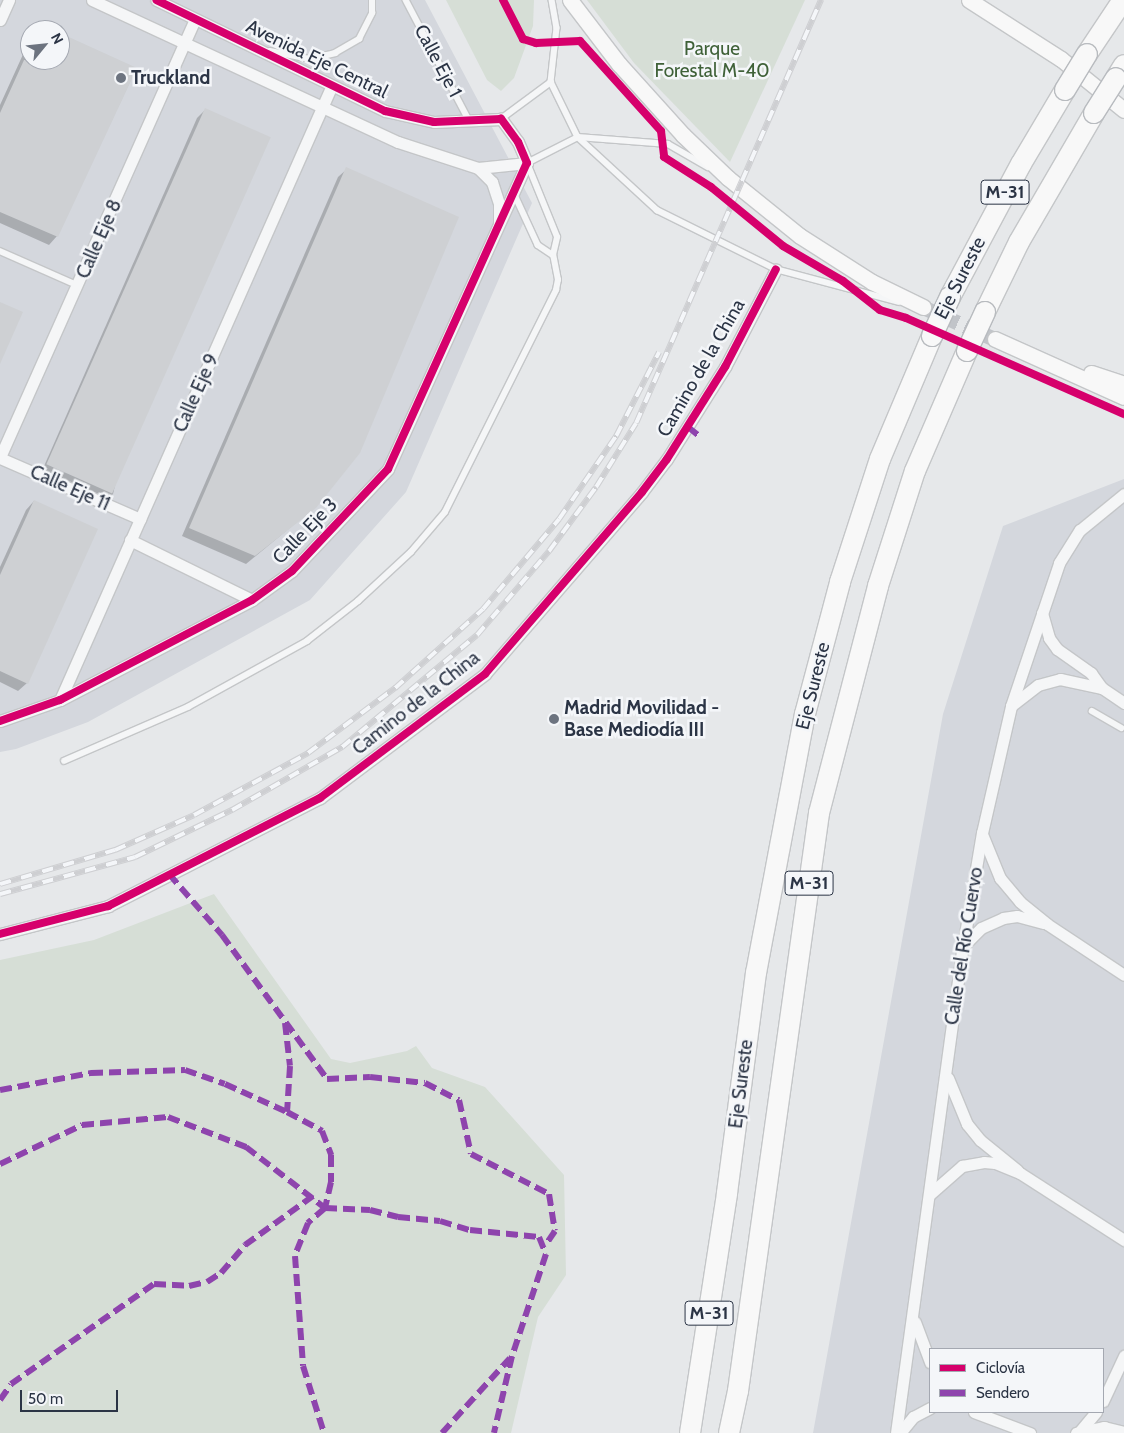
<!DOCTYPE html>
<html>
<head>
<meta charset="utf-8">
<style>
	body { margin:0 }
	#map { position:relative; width:1124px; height:1433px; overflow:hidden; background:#e6e8ea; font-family:Cabin,sans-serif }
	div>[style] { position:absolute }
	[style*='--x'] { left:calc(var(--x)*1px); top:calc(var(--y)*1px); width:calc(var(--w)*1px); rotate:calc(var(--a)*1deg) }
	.built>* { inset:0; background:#d4d7dd }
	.green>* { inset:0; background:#d6ded6 }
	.shadow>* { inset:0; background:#0003 }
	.building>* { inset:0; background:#ced0d3; transform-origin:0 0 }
	.secondary-tunnel>* { height:15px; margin-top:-7.5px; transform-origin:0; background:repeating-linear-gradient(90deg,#c1c4c9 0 15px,transparent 0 23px) }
	.roads { filter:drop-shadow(1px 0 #c4c6c8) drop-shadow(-1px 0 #c4c6c8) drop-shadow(0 1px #c4c6c8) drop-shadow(0 -1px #c4c6c8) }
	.service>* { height:5.5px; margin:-2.75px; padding:0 2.75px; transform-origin:2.75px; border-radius:2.75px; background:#f5f6f7 }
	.minor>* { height:11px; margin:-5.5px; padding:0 5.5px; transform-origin:5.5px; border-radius:5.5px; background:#f5f6f7 }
	.secondary>* { height:15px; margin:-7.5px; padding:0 7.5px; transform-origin:7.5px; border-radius:7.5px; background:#f8f8f8 }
	.motorway>* { height:20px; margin:-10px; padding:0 10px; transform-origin:10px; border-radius:10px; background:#f8f8f8 }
	.rail>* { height:5.5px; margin-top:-2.75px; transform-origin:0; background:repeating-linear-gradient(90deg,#f4f6f9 0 11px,#cecfd2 0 22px); box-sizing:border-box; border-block:1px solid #cecfd2 }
	.bridges { filter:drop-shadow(1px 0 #b8bbbf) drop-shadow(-1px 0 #b8bbbf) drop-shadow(0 1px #b8bbbf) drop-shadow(0 -1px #b8bbbf) }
	.motorway-bridge>* { height:20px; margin:-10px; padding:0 10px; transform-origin:10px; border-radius:10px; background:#f8f8f8 }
	.quiet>* { height:6px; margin-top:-3px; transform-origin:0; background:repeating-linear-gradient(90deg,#8e44ad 0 12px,transparent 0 18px) }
	.cycleway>* { height:8px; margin:-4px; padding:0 4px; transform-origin:4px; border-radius:4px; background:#d6006c }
	.dots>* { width:14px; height:14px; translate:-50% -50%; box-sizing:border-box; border:2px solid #f4f6f9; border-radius:50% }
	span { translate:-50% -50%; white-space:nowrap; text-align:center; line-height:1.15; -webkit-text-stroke:5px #f4f6f9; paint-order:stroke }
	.shield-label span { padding:1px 4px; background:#f4f6f9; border:1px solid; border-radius:4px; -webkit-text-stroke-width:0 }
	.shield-label { font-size:18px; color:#2b3445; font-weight:700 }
	.park-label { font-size:19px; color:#3f6138 }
	.street-label { font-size:19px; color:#2b3445 }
	.poi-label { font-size:19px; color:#2b3445; font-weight:700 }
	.left { translate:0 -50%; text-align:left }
	.legend { position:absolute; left:929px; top:1348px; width:175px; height:65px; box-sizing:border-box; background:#f4f6f9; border:1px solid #a4a8b1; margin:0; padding:6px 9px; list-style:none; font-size:15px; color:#2b3445 }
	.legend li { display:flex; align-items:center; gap:10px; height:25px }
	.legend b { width:25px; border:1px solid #a4a8b1 }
	.north { position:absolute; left:20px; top:20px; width:50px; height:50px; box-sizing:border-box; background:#f4f6f9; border:1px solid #a4a8b1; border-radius:50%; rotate:62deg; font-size:14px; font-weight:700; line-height:20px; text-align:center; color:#2b3445 }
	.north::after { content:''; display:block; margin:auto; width:18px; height:22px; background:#6c737f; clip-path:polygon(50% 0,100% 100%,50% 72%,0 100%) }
	.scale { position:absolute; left:20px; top:1390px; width:98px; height:22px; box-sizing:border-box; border:2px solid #2b3445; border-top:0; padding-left:6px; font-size:15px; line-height:18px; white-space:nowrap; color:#2b3445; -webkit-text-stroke:4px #f4f6f9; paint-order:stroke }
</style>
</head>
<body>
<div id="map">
	<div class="built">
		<i style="clip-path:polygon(evenodd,0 0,425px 0,532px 203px,406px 492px,310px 600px,88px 722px,16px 749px,0 752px,0 0,30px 30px,60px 30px,60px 60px,30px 60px,30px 30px)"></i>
		<i style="clip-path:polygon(evenodd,1124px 479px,1124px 1433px,813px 1433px,943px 714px,1003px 526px,1124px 479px,930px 1349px,1103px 1349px,1103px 1412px,930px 1412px,930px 1349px)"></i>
	</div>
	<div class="green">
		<i style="clip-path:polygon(446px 0,534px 0,533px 26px,514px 78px,501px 91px,487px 80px)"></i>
		<i style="clip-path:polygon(587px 0,805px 0,730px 162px,634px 63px)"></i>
		<i style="clip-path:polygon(214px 894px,331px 1059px,350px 1063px,407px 1051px,416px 1046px,432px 1068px,485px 1087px,564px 1175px,566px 1275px,538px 1317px,511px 1433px,0 1433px,0 960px,94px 940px)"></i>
	</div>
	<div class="shadow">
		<i style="clip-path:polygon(40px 26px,50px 30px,36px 30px)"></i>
		<i style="clip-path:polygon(60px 35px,136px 69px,57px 236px,49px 245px,0 223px,0 105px,30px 39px,30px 60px,60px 60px)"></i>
		<i style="clip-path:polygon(205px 110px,113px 494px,105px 502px,41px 473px,197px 118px)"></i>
		<i style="clip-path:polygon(347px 169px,315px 507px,246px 564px,182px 536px,338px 177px)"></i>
		<i style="clip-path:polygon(34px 501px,27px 683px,18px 691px,0 682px,0 567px,26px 510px)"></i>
	</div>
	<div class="building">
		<i style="clip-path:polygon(60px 33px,137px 68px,58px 237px,0 212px,0 113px,24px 60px,60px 60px)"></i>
		<i style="left:205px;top:108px;width:72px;height:390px;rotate:24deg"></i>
		<i style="clip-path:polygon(346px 167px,459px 217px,360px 453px,316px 508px,255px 556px,189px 528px)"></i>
		<i style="clip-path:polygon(0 302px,23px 312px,0 364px)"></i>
		<i style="clip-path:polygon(34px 500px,98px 529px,28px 684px,0 671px,0 575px)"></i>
	</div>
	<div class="secondary-tunnel">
		<i style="--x:923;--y:307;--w:79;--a:24"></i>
	</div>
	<div class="roads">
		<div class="service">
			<i style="--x:406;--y:0;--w:136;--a:62.3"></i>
			<i style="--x:552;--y:0;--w:28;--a:80"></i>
			<i style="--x:557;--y:28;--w:54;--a:96.3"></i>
			<i style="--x:551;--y:82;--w:61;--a:63.9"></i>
			<i style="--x:578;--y:137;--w:90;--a:4.4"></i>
			<i style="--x:668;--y:144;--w:46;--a:29.9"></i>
			<i style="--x:270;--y:51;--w:41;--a:11.3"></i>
			<i style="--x:310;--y:59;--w:26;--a:-13"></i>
			<i style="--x:335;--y:53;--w:28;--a:-30"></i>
			<i style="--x:359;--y:39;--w:29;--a:-63"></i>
			<i style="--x:372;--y:13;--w:13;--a:-90"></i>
			<i style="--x:501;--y:119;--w:62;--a:-36.5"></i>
			<i style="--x:514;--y:193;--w:57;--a:65.2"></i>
			<i style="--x:538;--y:245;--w:18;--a:34"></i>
			<i style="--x:0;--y:251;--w:84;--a:23.8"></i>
			<i style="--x:1092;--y:711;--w:34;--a:30"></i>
			<i style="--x:64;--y:761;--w:135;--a:-23.5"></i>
			<i style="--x:188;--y:707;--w:136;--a:-29"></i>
			<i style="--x:307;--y:641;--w:65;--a:-38.1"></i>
			<i style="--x:358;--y:601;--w:72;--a:-42.8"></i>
			<i style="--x:411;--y:552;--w:52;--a:-49.6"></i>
			<i style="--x:445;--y:512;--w:248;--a:-63.4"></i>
			<i style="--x:556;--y:290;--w:10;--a:-79"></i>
			<i style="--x:558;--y:280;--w:25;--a:-101"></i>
			<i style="--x:553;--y:255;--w:18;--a:-77"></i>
			<i style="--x:557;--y:237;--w:80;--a:-112.1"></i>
			<i style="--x:527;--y:163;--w:57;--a:-27"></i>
			<i style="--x:578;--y:137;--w:108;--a:42.7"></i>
			<i style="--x:657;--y:210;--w:133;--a:26.4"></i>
			<i style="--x:776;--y:269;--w:127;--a:15"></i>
		</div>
		<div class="minor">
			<i style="--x:92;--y:0;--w:337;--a:24.9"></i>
			<i style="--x:398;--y:142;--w:84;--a:18"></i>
			<i style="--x:478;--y:168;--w:49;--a:-5.8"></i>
			<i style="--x:0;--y:20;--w:22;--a:-66"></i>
			<i style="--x:478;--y:168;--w:20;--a:45"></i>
			<i style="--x:492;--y:182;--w:23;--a:72"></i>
			<i style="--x:499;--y:204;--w:18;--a:90"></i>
			<i style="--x:0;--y:457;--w:479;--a:-66"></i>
			<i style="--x:0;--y:458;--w:153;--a:23.5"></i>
			<i style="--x:130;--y:540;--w:136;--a:26.2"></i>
			<i style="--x:1042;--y:613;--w:26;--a:74"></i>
			<i style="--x:1049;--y:638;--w:14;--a:54"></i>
			<i style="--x:1057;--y:649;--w:42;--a:35.2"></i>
			<i style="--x:1091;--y:673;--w:19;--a:54"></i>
			<i style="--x:60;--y:700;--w:672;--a:-66.14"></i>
			<i style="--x:1011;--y:706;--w:34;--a:-38"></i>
			<i style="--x:1038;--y:685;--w:23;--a:-15"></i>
			<i style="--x:1060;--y:679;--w:43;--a:12.1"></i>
			<i style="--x:1102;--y:688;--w:27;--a:34"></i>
			<i style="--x:0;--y:721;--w:64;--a:-19.3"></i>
			<i style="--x:60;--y:700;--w:216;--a:-27.5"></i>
			<i style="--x:252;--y:600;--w:49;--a:-35.9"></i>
			<i style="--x:292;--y:571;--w:140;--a:-46.7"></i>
			<i style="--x:388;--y:469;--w:336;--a:-65.6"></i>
			<i style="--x:527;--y:163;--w:23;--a:-113"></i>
			<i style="--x:518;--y:142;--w:29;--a:-126"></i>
			<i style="--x:501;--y:119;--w:67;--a:177.4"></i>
			<i style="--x:434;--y:122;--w:50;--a:-167.3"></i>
			<i style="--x:385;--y:111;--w:254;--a:-154.1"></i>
			<i style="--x:982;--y:834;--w:48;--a:67.8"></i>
			<i style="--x:1000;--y:878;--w:31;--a:50"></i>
			<i style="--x:1020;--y:902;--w:35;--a:39"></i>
			<i style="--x:1047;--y:924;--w:92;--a:33.5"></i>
			<i style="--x:0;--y:934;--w:112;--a:-14.5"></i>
			<i style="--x:108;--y:906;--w:238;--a:-27"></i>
			<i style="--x:320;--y:798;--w:206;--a:-36.9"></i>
			<i style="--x:485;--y:674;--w:240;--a:-49.2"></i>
			<i style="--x:642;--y:492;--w:41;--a:-52.9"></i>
			<i style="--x:667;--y:459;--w:109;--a:-57.8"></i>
			<i style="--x:725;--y:367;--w:110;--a:-62.5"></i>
			<i style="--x:963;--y:946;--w:25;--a:-45"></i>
			<i style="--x:981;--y:928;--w:24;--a:-24"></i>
			<i style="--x:1003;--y:918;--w:14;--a:-8"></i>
			<i style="--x:1017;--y:916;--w:27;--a:15"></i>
			<i style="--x:948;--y:1078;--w:50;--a:67.6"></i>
			<i style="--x:967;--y:1124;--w:21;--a:51"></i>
			<i style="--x:980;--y:1140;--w:48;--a:39"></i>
			<i style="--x:930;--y:1194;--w:43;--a:-41.2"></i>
			<i style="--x:962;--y:1166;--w:22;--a:-10"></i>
			<i style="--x:984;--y:1162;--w:11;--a:5"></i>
			<i style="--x:995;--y:1163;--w:27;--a:22"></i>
			<i style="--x:1020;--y:1173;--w:124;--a:32.8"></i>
			<i style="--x:915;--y:1322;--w:43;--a:69.4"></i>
			<i style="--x:1103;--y:1401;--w:50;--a:-65"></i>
			<i style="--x:974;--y:1412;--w:60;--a:20.6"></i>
			<i style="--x:1080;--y:1431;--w:25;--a:-50"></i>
			<i style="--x:896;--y:1433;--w:492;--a:-82.2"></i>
			<i style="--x:963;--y:946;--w:115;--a:-80.5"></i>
			<i style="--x:982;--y:833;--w:130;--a:-77.1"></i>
			<i style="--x:1011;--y:706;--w:151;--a:-71.4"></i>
			<i style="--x:1059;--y:563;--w:39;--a:-58"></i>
			<i style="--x:1080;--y:530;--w:57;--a:-39.3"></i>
			<i style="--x:900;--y:1433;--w:21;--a:-51"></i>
			<i style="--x:913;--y:1417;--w:19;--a:-28"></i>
			<i style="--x:1076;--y:1433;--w:29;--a:-12"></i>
			<i style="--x:1104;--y:1427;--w:21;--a:14"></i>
		</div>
		<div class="secondary">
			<i style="--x:570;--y:0;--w:81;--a:52.6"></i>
			<i style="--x:619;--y:64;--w:96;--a:48"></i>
			<i style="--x:683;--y:135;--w:62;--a:43.7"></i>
			<i style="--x:728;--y:178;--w:92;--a:38.9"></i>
			<i style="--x:800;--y:236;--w:85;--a:32.6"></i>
			<i style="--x:872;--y:282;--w:57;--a:26.1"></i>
			<i style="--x:969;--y:0;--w:109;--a:32.7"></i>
			<i style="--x:1061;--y:59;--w:81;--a:39"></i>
			<i style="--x:995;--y:339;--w:141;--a:24.2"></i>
			<i style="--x:1091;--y:373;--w:35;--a:18"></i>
		</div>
		<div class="motorway">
			<i style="--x:1087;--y:54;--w:65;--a:-56.3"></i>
			<i style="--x:1116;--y:78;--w:15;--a:-58"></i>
			<i style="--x:950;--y:297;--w:151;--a:-61.9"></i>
			<i style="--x:1021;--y:164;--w:86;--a:-59.3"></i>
			<i style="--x:985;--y:312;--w:78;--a:-64.1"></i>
			<i style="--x:1019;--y:242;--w:149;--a:-59.8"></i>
			<i style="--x:690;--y:1433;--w:243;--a:-81.2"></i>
			<i style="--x:727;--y:1193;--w:222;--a:-82.5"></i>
			<i style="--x:756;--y:973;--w:264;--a:-79.3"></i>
			<i style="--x:805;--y:714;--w:137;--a:-75.1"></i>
			<i style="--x:840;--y:582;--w:129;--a:-72"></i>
			<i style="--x:880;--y:459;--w:134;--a:-67.1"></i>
			<i style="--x:729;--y:1433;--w:43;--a:-77.9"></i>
			<i style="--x:738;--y:1391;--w:584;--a:-82.02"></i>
			<i style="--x:819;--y:813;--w:235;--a:-75.4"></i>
			<i style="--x:878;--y:586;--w:121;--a:-72.2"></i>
			<i style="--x:915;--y:471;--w:131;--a:-66.6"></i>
		</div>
	</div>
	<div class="rail">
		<i style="--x:0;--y:884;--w:120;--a:-16.5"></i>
		<i style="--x:115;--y:850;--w:86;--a:-23.9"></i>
		<i style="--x:194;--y:815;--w:130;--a:-28.5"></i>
		<i style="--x:308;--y:753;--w:109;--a:-36.8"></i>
		<i style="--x:395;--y:688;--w:118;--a:-41.9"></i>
		<i style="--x:483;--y:609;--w:118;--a:-49.8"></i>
		<i style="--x:559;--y:519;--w:101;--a:-55.5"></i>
		<i style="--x:616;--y:436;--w:94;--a:-62.9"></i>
		<i style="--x:0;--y:894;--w:140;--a:-15.3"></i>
		<i style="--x:135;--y:857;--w:108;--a:-25.9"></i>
		<i style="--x:232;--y:810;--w:127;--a:-29.8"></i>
		<i style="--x:342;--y:747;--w:175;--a:-39.7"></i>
		<i style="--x:477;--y:635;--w:111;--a:-49.4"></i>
		<i style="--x:549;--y:551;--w:79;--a:-53.7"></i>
		<i style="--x:596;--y:487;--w:75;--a:-58"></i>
		<i style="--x:636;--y:423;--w:462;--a:-66.4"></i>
	</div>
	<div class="bridges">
		<div class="motorway-bridge">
			<i style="--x:1065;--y:90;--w:42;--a:-58.6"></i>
			<i style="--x:1094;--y:113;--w:41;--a:-57.8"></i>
			<i style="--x:932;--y:336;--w:43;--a:-65.2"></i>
			<i style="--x:967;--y:351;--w:43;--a:-65.2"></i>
		</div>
	</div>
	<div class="quiet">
		<i style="--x:688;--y:427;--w:13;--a:39"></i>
		<i style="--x:169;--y:874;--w:81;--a:49"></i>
		<i style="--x:222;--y:935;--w:178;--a:53.9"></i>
		<i style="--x:327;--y:1079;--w:43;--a:-2.7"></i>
		<i style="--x:370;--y:1077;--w:55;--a:6.2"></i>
		<i style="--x:425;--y:1083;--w:38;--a:27"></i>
		<i style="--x:459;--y:1100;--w:55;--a:77.5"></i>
		<i style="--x:471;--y:1154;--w:88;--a:27.1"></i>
		<i style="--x:549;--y:1194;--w:37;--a:81"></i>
		<i style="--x:555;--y:1231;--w:18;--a:124"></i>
		<i style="--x:285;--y:1023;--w:43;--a:83.4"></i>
		<i style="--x:290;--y:1066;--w:46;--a:93.7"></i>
		<i style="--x:287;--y:1112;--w:40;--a:28"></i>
		<i style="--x:322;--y:1131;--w:26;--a:69"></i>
		<i style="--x:331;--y:1155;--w:27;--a:90"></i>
		<i style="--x:331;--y:1182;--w:27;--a:103"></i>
		<i style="--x:325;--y:1208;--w:23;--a:139"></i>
		<i style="--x:308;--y:1223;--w:35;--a:112"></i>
		<i style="--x:295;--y:1256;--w:110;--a:85.8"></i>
		<i style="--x:303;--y:1366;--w:70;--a:72.6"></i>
		<i style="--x:0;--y:1090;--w:93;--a:-10.6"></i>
		<i style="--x:91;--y:1073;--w:94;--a:-1.8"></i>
		<i style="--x:185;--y:1070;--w:42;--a:19.3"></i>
		<i style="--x:225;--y:1084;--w:68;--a:24.3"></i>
		<i style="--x:0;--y:1164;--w:91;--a:-25.4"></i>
		<i style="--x:82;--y:1125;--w:86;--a:-5.3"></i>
		<i style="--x:168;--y:1117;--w:84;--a:21"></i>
		<i style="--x:246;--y:1147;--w:100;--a:37.7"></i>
		<i style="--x:325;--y:1208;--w:45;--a:2.5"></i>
		<i style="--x:370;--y:1210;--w:29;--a:14"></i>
		<i style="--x:398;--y:1217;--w:42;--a:5.4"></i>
		<i style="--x:440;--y:1221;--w:31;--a:17"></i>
		<i style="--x:470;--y:1230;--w:69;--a:5.8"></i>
		<i style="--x:539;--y:1237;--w:18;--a:68"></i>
		<i style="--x:546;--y:1254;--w:108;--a:108.4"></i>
		<i style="--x:512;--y:1356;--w:79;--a:103.2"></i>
		<i style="--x:0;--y:1400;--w:19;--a:-55"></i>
		<i style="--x:11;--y:1384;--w:174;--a:-35"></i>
		<i style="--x:154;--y:1284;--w:35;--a:3"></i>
		<i style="--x:189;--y:1286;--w:18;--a:-13"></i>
		<i style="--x:207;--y:1282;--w:17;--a:-33"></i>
		<i style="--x:221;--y:1273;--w:37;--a:-49"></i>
		<i style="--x:245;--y:1245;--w:84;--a:-35.8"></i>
		<i style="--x:442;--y:1433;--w:101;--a:-47.8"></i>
	</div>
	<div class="cycleway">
		<i style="--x:503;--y:0;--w:44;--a:62.9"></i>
		<i style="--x:523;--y:39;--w:14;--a:17"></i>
		<i style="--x:536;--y:43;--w:44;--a:-2.6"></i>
		<i style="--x:580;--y:41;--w:121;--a:48"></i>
		<i style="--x:661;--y:131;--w:26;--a:83"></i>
		<i style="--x:664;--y:157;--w:56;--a:32.6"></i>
		<i style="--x:711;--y:187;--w:93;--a:39.3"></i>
		<i style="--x:783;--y:246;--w:69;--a:30.3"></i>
		<i style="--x:843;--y:281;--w:47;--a:38.1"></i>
		<i style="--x:880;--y:310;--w:27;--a:17"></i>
		<i style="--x:906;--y:318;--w:238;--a:23.8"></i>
		<i style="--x:0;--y:721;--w:64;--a:-19.3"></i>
		<i style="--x:60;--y:700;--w:216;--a:-27.5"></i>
		<i style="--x:252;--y:600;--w:49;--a:-35.9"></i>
		<i style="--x:292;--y:571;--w:140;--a:-46.7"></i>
		<i style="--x:388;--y:469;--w:336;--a:-65.6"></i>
		<i style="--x:527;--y:163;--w:23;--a:-113"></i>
		<i style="--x:518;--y:142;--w:29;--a:-126"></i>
		<i style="--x:501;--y:119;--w:67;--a:177.4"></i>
		<i style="--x:434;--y:122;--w:50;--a:-167.3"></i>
		<i style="--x:385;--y:111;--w:254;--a:-154.1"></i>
		<i style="--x:0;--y:934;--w:112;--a:-14.5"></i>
		<i style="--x:108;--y:906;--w:238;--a:-27"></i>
		<i style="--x:320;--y:798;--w:206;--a:-36.9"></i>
		<i style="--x:485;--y:674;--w:240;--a:-49.2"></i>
		<i style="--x:642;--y:492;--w:41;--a:-52.9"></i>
		<i style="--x:667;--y:459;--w:109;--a:-57.8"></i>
		<i style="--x:725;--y:367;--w:110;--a:-62.5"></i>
	</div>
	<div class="dots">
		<i style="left:121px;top:78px;background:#6c737f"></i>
		<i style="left:554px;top:719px;background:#6c737f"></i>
	</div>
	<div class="shield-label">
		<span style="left:1005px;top:192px">M-31</span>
		<span style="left:809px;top:883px">M-31</span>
		<span style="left:709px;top:1313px">M-31</span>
	</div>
	<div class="park-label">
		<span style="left:712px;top:60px">Parque<br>Forestal M-40</span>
	</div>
	<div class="street-label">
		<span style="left:317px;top:59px;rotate:26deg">Avenida Eje Central</span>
		<span style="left:438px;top:61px;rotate:62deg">Calle Eje 1</span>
		<span style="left:99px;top:239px;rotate:-66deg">Calle Eje 8</span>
		<span style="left:960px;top:278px;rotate:-63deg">Eje Sureste</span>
		<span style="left:701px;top:368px;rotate:-60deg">Camino de la China</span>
		<span style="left:196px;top:393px;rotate:-66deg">Calle Eje 9</span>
		<span style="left:70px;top:488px;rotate:24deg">Calle Eje 11</span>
		<span style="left:305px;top:531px;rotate:-46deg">Calle Eje 3</span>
		<span style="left:813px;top:686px;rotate:-76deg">Eje Sureste</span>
		<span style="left:416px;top:703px;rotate:-38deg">Camino de la China</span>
		<span style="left:964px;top:946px;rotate:-81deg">Calle del Río Cuervo</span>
		<span style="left:741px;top:1084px;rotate:-83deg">Eje Sureste</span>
	</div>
	<div class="poi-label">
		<span class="left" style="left:131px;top:78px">Truckland</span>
		<span class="left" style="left:564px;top:719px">Madrid Movilidad -<br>Base Mediodía III</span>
	</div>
	<ul class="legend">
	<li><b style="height:6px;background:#d6006c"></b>Ciclovía</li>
	<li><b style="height:6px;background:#8e44ad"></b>Sendero</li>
	</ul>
	<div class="north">N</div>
	<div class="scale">50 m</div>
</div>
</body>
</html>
